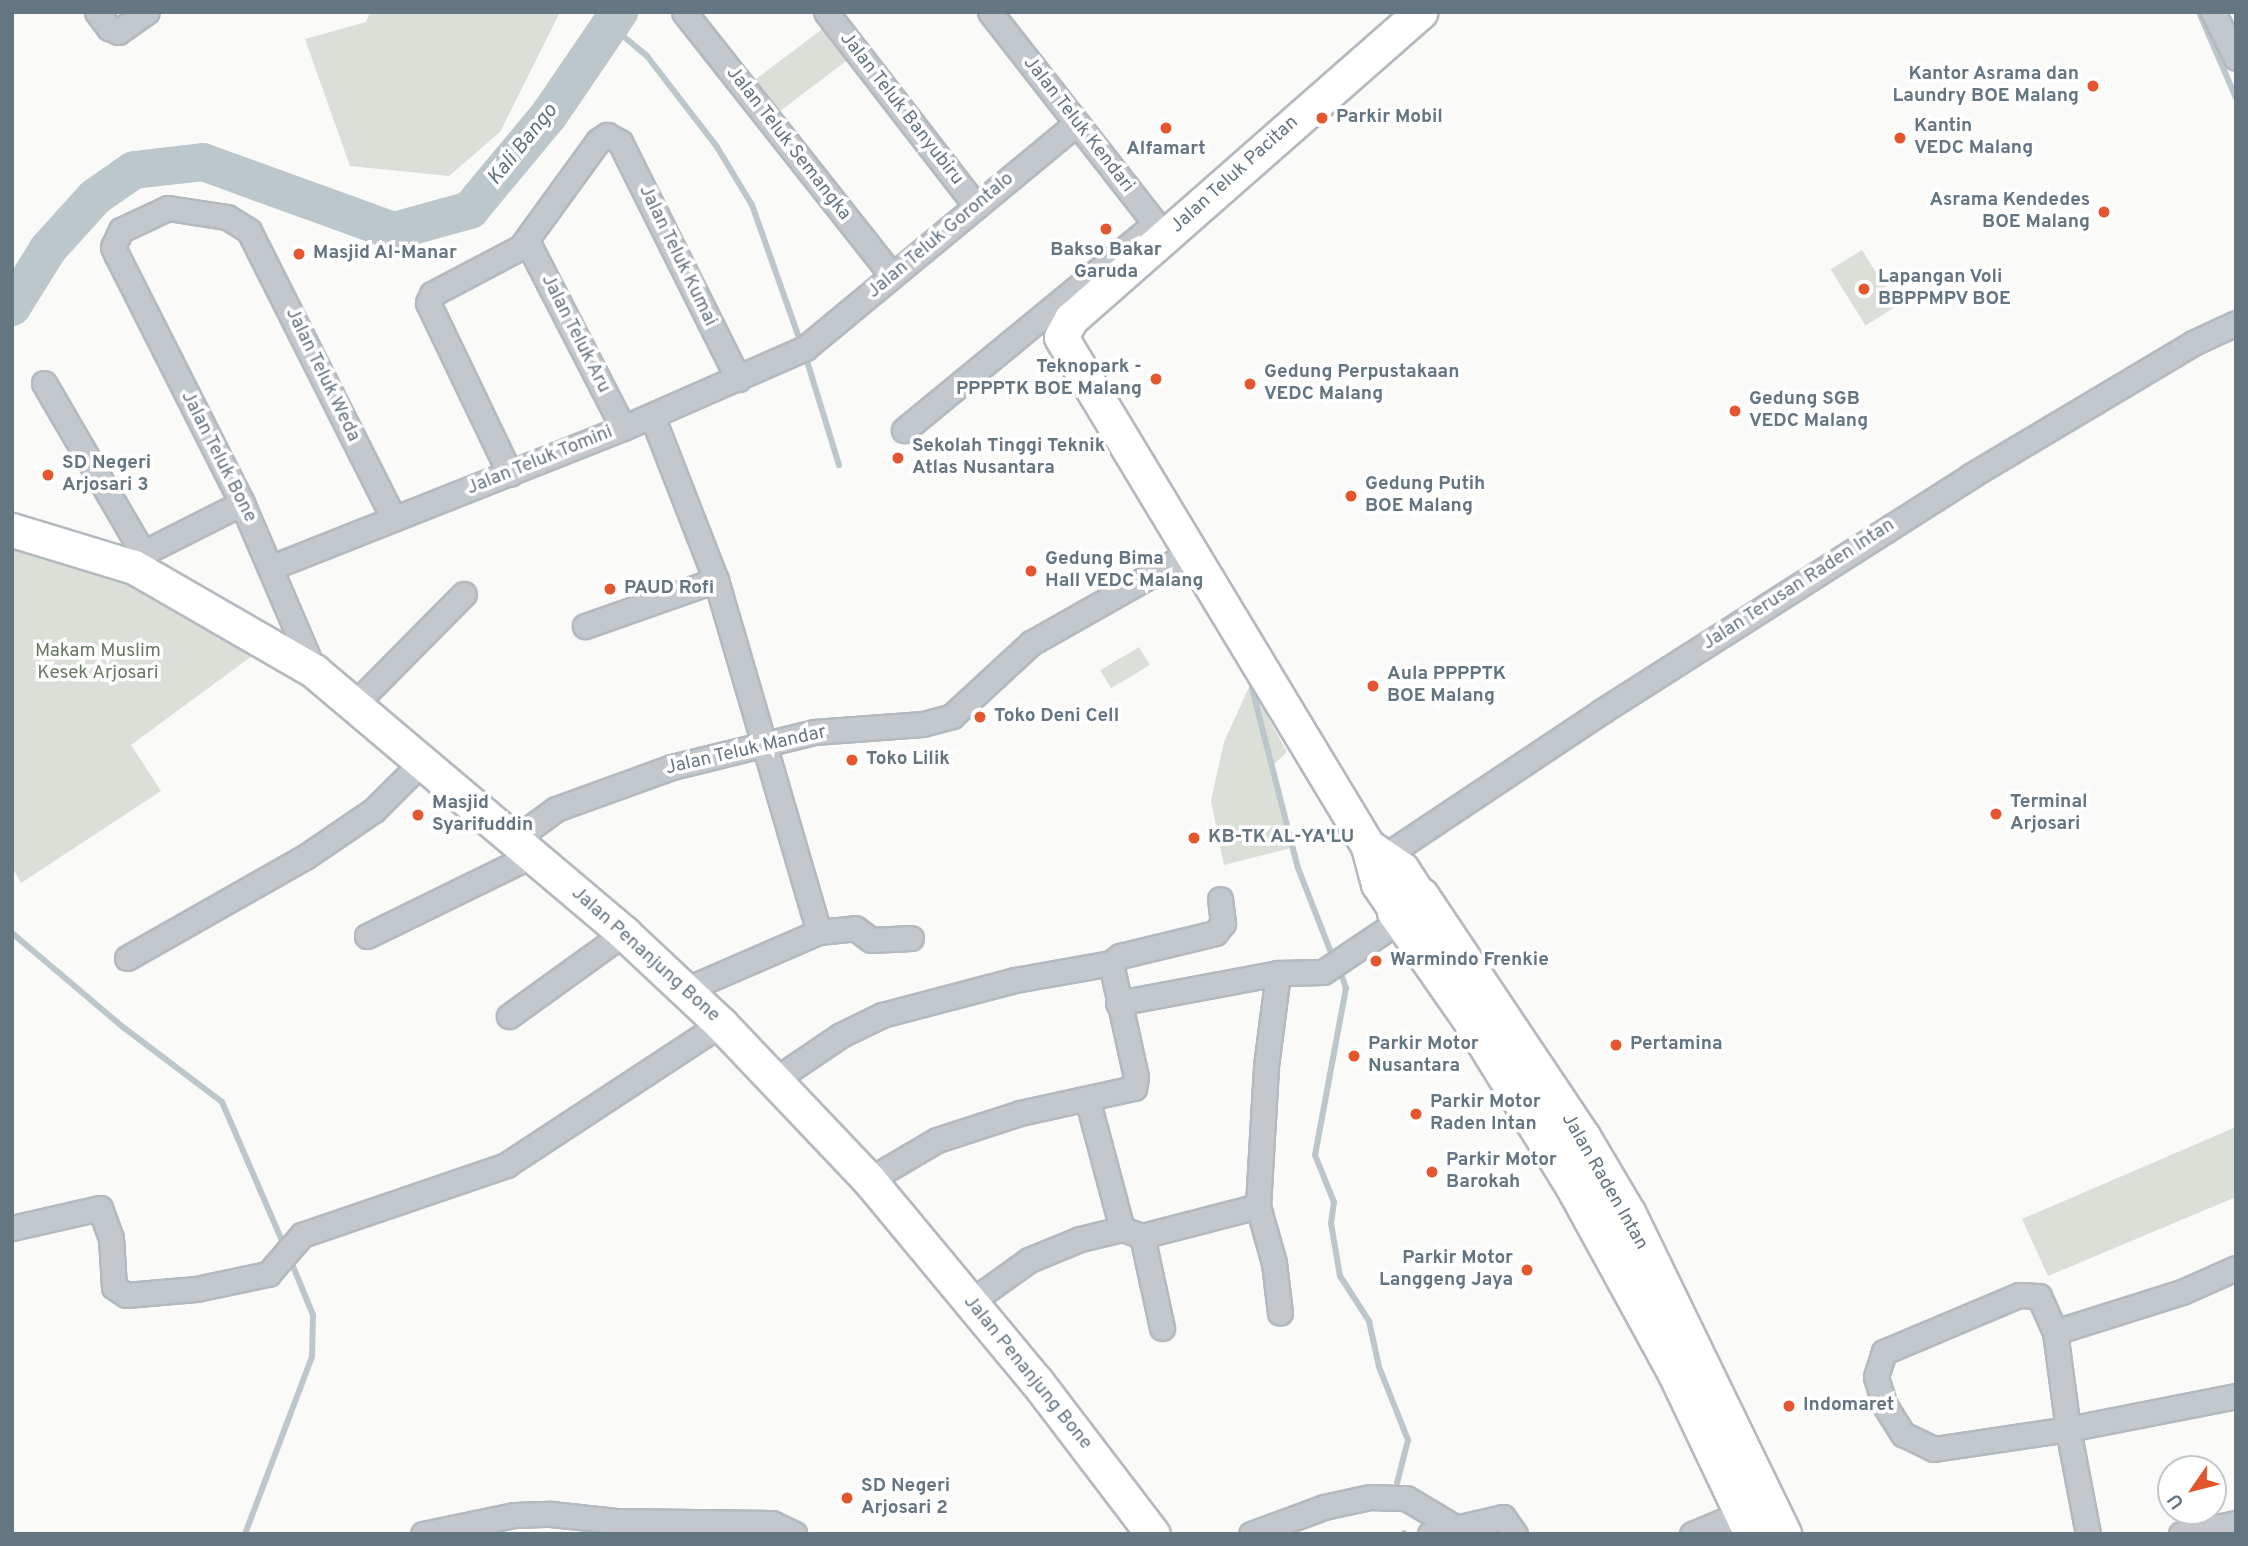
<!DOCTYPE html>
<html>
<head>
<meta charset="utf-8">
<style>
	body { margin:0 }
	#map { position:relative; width:2248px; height:1546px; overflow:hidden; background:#fafaf8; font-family:Overpass,sans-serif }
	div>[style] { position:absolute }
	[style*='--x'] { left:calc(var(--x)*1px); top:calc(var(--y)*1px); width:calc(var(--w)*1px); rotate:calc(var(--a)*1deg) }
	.green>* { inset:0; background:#dadfd7; transform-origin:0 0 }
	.stream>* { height:6px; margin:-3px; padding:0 3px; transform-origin:3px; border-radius:3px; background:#bbc7cb }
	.river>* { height:38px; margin:-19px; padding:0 19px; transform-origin:19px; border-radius:19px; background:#bbc7cb }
	.roads { filter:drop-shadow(2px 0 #b3babf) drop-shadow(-2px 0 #b3babf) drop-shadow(0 2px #b3babf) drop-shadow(0 -2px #b3babf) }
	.street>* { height:23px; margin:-11.5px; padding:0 11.5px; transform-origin:11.5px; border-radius:11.5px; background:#c3c8cc }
	.secondary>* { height:33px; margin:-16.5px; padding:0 16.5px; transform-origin:16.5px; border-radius:16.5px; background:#fff }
	.highway>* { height:38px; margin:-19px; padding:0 19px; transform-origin:19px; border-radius:19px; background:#fff }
	.dots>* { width:19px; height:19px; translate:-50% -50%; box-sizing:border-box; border:4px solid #fff; border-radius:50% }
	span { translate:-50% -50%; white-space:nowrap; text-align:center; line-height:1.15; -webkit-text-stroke:7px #fff; paint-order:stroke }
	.poi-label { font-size:19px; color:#657683; font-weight:700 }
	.right { translate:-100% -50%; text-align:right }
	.left { translate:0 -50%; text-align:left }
	.street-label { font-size:19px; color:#657683 }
	.park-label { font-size:19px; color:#687a64 }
	.water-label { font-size:21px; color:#60757c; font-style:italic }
	.frame { position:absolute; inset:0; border:14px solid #657683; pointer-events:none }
	.north { position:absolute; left:2157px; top:1455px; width:70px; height:70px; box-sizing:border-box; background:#fff; border:2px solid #c1c8cd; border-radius:50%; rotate:235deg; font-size:19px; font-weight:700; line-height:28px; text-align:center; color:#657683 }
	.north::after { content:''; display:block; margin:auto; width:24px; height:32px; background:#e4572e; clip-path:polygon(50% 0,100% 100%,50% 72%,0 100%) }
</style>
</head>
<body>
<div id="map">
	<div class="green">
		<i style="clip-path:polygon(370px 12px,560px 12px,500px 132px,449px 176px,350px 166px,305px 39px,366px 22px)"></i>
		<i style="left:829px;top:24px;width:40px;height:96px;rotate:53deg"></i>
		<i style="left:1862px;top:250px;width:66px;height:37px;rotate:58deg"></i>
		<i style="clip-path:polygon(16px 547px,114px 574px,256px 653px,131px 745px,161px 791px,21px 883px,12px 867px,12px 550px)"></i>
		<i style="left:1139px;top:647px;width:21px;height:45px;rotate:59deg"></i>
		<i style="clip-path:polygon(1250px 685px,1287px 752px,1270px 768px,1291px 848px,1224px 865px,1211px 801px,1224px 742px)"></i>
		<i style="clip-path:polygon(2236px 1127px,2236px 1197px,2048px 1276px,2022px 1219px)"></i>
	</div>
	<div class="stream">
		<i style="--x:2199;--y:12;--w:94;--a:66.7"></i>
		<i style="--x:610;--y:25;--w:48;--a:40"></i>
		<i style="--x:647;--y:56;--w:115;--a:52.4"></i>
		<i style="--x:717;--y:147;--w:68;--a:58.9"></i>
		<i style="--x:752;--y:205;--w:146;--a:70.5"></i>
		<i style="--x:807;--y:361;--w:109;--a:72.9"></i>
		<i style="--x:1252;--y:688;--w:186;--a:75.7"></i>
		<i style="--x:1298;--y:868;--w:93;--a:68.7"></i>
		<i style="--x:12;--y:933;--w:145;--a:40.3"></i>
		<i style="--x:123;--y:1027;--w:124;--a:37.1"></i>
		<i style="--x:222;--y:1102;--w:156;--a:66.6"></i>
		<i style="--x:1340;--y:970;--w:19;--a:72"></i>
		<i style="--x:1346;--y:988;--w:170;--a:100.5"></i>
		<i style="--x:1315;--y:1155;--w:51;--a:68"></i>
		<i style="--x:1334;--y:1202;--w:21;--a:98"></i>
		<i style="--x:1331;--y:1223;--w:54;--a:80.4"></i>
		<i style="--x:1340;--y:1276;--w:54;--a:57.2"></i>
		<i style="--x:1369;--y:1321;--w:47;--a:77.7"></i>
		<i style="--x:1379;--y:1367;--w:79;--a:68.3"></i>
		<i style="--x:1408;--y:1440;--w:44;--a:104.3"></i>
		<i style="--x:1404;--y:1533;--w:1;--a:90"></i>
		<i style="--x:245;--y:1534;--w:189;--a:-69.3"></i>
		<i style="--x:312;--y:1357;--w:42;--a:-88.6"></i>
		<i style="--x:313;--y:1315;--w:61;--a:-112.3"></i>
	</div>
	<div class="river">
		<i style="--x:12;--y:307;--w:68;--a:-58.2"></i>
		<i style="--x:48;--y:249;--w:70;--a:-47.9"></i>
		<i style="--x:95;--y:197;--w:47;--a:-34.7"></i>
		<i style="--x:134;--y:170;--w:69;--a:-6.6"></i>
		<i style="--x:203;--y:162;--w:203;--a:19.9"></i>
		<i style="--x:394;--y:231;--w:79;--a:-15.4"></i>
		<i style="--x:470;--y:210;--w:124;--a:-50.3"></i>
		<i style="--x:549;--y:115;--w:125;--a:-55.8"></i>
	</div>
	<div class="roads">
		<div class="street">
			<i style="--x:97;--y:12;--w:20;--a:53"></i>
			<i style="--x:109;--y:28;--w:10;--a:24"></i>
			<i style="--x:118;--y:32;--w:35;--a:-35"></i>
			<i style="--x:684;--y:12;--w:335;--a:51.7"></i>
			<i style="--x:826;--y:12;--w:244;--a:52.3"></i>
			<i style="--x:990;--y:12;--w:284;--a:52"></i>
			<i style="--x:2213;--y:12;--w:51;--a:63.4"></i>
			<i style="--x:527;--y:241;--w:210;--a:62.8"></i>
			<i style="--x:44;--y:383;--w:197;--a:59.8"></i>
			<i style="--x:652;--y:416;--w:176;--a:68.7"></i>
			<i style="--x:716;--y:580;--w:367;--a:73.7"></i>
			<i style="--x:904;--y:430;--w:325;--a:-39.4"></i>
			<i style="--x:510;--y:474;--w:190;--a:-115.6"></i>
			<i style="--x:428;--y:303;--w:10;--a:-66"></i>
			<i style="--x:432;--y:294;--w:101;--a:-27.8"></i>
			<i style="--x:521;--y:247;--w:131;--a:-54"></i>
			<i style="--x:598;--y:141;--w:11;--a:-34"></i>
			<i style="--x:607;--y:135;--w:15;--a:28"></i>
			<i style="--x:620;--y:142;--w:265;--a:63.5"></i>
			<i style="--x:136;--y:564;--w:13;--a:-58"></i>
			<i style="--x:143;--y:553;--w:111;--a:-26.8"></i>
			<i style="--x:272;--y:567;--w:378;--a:-21.6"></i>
			<i style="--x:623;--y:428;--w:199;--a:-23.7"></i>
			<i style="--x:805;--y:348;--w:352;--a:-39.6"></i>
			<i style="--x:585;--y:626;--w:139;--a:-19.3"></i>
			<i style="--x:314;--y:671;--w:183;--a:-113.2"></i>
			<i style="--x:242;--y:503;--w:277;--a:-116.8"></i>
			<i style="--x:117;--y:256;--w:10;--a:-114"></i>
			<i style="--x:113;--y:247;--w:19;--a:-65"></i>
			<i style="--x:121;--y:230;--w:52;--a:-25.1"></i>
			<i style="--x:168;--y:208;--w:60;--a:8.7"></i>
			<i style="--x:227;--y:217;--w:26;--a:32"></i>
			<i style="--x:249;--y:231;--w:322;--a:63.3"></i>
			<i style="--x:354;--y:705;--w:156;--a:-45.3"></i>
			<i style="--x:515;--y:839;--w:51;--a:-36.2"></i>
			<i style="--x:556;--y:809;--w:123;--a:-19.9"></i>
			<i style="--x:672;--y:767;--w:146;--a:-13.8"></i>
			<i style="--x:814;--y:732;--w:109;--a:-4.2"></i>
			<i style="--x:923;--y:724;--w:30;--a:-15"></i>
			<i style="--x:952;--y:716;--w:108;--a:-42.7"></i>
			<i style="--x:1031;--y:643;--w:185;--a:-29.5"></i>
			<i style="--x:1373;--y:864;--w:275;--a:-33.7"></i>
			<i style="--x:1602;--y:711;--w:439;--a:-32.5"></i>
			<i style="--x:1972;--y:475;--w:257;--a:-30.8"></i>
			<i style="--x:2193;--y:343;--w:47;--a:-24.9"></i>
			<i style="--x:367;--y:936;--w:184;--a:-26.1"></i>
			<i style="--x:127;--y:958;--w:205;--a:-29.6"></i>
			<i style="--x:305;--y:857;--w:83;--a:-34.3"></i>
			<i style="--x:374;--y:810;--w:65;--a:-45"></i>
			<i style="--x:687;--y:989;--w:144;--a:-23.4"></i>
			<i style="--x:819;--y:932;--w:36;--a:-6"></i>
			<i style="--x:855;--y:928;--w:20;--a:37"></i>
			<i style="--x:871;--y:940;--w:40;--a:-2.9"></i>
			<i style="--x:1118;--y:1003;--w:163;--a:-10.6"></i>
			<i style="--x:1278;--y:973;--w:45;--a:-1.3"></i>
			<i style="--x:1323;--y:972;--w:95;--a:-33.9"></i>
			<i style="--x:509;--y:1016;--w:142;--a:-35.8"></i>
			<i style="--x:776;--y:1079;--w:78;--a:-34.1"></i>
			<i style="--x:841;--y:1035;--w:46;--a:-26"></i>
			<i style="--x:882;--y:1015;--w:138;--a:-14.7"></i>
			<i style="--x:1015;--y:980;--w:97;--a:-10"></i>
			<i style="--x:1111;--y:963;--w:11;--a:-38"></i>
			<i style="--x:1120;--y:956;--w:98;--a:-13.6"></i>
			<i style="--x:1215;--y:933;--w:13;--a:-51"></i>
			<i style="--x:1223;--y:923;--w:24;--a:-97"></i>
			<i style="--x:1088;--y:1102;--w:131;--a:75"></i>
			<i style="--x:869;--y:1180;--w:79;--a:-30.5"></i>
			<i style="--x:937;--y:1140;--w:87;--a:-18"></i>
			<i style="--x:1020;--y:1113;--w:117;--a:-12.4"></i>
			<i style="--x:1134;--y:1088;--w:11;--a:-80"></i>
			<i style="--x:1136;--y:1077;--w:117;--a:-102.4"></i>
			<i style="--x:1258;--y:1206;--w:59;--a:74.3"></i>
			<i style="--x:1274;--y:1263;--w:50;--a:83.2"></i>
			<i style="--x:12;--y:1228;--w:90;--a:-12.8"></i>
			<i style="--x:100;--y:1208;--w:32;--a:70"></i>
			<i style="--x:111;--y:1238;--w:49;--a:86.5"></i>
			<i style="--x:114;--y:1287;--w:14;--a:34"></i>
			<i style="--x:126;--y:1295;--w:70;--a:-4.9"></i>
			<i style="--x:196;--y:1289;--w:74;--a:-11.8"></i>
			<i style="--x:268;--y:1274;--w:52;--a:-48.9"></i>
			<i style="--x:302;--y:1235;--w:216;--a:-18.9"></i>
			<i style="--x:506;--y:1165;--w:257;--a:-33.3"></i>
			<i style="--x:1142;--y:1236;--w:94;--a:77.7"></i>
			<i style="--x:969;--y:1303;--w:74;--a:-35.6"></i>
			<i style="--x:1029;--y:1260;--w:55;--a:-22.4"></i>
			<i style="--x:1080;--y:1239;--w:43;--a:-13.4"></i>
			<i style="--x:1122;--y:1229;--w:21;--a:19"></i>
			<i style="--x:1142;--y:1236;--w:120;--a:-14.5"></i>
			<i style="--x:1258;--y:1206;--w:140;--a:-86.7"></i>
			<i style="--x:1266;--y:1066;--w:94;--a:-82.6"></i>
			<i style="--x:2055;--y:1332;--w:133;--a:-17.5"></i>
			<i style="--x:2182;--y:1292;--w:59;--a:-24"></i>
			<i style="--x:423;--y:1534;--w:93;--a:-11.8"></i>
			<i style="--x:514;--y:1515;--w:37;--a:-2"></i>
			<i style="--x:551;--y:1514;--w:65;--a:6.1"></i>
			<i style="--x:616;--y:1521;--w:156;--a:0.7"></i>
			<i style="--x:772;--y:1523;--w:25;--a:26"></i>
			<i style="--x:1251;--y:1534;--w:78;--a:-20.3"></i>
			<i style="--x:1324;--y:1507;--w:47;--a:-12.3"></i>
			<i style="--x:1370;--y:1497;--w:36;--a:2"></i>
			<i style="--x:1406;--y:1498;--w:55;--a:30.8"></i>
			<i style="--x:1430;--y:1534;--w:75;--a:-13.1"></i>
			<i style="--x:1503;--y:1517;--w:21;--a:55"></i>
			<i style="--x:1692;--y:1534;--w:57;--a:-22.5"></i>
			<i style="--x:2088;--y:1534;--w:107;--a:-100.8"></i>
			<i style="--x:2068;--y:1429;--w:98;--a:-97.6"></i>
			<i style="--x:2055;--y:1332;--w:39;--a:-114"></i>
			<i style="--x:2039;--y:1296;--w:20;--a:-177"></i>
			<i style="--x:2019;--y:1295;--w:147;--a:157.1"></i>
			<i style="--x:1884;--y:1352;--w:26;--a:108"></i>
			<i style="--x:1876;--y:1377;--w:28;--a:73"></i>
			<i style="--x:1884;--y:1404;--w:36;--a:58"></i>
			<i style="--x:1903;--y:1434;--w:34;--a:26"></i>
			<i style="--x:1934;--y:1449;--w:135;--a:-8.5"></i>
			<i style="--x:2068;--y:1429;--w:171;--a:-11.1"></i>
			<i style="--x:2181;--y:1534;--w:56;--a:-11.3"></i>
		</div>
		<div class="secondary">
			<i style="--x:12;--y:530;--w:127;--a:16.9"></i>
			<i style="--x:134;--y:567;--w:208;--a:30"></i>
			<i style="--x:314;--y:671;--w:406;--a:40.2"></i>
			<i style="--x:624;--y:933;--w:133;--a:43.2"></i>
			<i style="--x:721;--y:1024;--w:215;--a:46.5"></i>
			<i style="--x:869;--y:1180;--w:263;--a:50.3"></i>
			<i style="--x:1037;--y:1382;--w:191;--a:52.7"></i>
			<i style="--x:1368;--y:846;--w:41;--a:34.1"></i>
			<i style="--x:1402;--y:869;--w:33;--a:57"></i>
			<i style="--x:1397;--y:912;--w:34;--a:-124"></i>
			<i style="--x:1378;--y:884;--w:39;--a:-105"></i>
			<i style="--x:1368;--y:846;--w:594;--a:-121.1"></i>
			<i style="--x:1061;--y:337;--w:21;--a:-61"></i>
			<i style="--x:1071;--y:319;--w:465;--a:-41.3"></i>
		</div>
		<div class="highway">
			<i style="--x:1754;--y:1534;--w:179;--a:-115.4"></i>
			<i style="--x:1677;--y:1372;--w:209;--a:-118.7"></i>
			<i style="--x:1577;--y:1189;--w:200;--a:-121.7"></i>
			<i style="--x:1472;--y:1019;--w:131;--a:-125"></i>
			<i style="--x:1397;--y:912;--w:27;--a:-33"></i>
			<i style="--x:1420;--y:897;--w:291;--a:56.2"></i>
			<i style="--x:1582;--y:1139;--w:88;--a:59.4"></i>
			<i style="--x:1627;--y:1215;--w:355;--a:64.1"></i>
		</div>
	</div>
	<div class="dots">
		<i style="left:2093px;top:86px;background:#e4572e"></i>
		<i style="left:1322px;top:118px;background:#e4572e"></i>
		<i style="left:1166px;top:128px;background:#e4572e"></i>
		<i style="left:1900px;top:138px;background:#e4572e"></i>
		<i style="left:2104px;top:212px;background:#e4572e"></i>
		<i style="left:1106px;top:229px;background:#e4572e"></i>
		<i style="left:299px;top:254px;background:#e4572e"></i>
		<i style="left:1864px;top:289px;background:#e4572e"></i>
		<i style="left:1156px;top:379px;background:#e4572e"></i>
		<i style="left:1250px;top:384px;background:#e4572e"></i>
		<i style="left:1735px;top:411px;background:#e4572e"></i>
		<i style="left:898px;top:458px;background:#e4572e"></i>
		<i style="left:48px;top:475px;background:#e4572e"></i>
		<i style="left:1351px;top:496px;background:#e4572e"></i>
		<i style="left:1031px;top:571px;background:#e4572e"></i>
		<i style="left:610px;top:589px;background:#e4572e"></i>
		<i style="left:1373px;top:686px;background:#e4572e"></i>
		<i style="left:980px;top:717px;background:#e4572e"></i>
		<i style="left:852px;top:760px;background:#e4572e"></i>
		<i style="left:1996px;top:814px;background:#e4572e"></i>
		<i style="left:418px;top:815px;background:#e4572e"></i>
		<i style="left:1194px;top:838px;background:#e4572e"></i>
		<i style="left:1376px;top:961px;background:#e4572e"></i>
		<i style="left:1616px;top:1045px;background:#e4572e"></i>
		<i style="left:1354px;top:1056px;background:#e4572e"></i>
		<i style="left:1416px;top:1114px;background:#e4572e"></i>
		<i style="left:1432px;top:1172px;background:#e4572e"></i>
		<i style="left:1527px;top:1270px;background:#e4572e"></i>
		<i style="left:1789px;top:1406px;background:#e4572e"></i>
		<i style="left:847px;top:1498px;background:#e4572e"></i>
	</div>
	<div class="poi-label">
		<span class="right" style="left:2079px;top:86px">Kantor Asrama dan<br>Laundry BOE Malang</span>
		<span class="left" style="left:1336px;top:118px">Parkir Mobil</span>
		<span class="left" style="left:1914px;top:138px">Kantin<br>VEDC Malang</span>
		<span style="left:1166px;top:150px">Alfamart</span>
		<span class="right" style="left:2090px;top:212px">Asrama Kendedes<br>BOE Malang</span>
		<span style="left:1106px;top:262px">Bakso Bakar<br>Garuda</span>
		<span class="left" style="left:313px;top:254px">Masjid Al-Manar</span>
		<span class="left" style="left:1878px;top:289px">Lapangan Voli<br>BBPPMPV BOE</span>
		<span class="right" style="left:1142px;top:379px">Teknopark -<br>PPPPTK BOE Malang</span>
		<span class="left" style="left:1264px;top:384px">Gedung Perpustakaan<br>VEDC Malang</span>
		<span class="left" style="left:1749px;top:411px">Gedung SGB<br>VEDC Malang</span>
		<span class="left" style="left:912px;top:458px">Sekolah Tinggi Teknik<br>Atlas Nusantara</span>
		<span class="left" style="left:62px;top:475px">SD Negeri<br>Arjosari 3</span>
		<span class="left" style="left:1365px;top:496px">Gedung Putih<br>BOE Malang</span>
		<span class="left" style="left:1045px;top:571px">Gedung Bima<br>Hall VEDC Malang</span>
		<span class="left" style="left:624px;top:589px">PAUD Rofi</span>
		<span class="left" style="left:1387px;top:686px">Aula PPPPTK<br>BOE Malang</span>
		<span class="left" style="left:994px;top:717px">Toko Deni Cell</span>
		<span class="left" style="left:866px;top:760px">Toko Lilik</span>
		<span class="left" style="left:2010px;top:814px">Terminal<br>Arjosari</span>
		<span class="left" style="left:432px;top:815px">Masjid<br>Syarifuddin</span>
		<span class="left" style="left:1208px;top:838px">KB-TK AL-YA'LU</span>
		<span class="left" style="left:1390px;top:961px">Warmindo Frenkie</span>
		<span class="left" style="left:1368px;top:1056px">Parkir Motor<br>Nusantara</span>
		<span class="left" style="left:1630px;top:1045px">Pertamina</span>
		<span class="left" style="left:1430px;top:1114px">Parkir Motor<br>Raden Intan</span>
		<span class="left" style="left:1446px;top:1172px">Parkir Motor<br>Barokah</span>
		<span class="right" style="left:1513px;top:1270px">Parkir Motor<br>Langgeng Jaya</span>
		<span class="left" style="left:1803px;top:1406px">Indomaret</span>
		<span class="left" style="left:861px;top:1498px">SD Negeri<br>Arjosari 2</span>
	</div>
	<div class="street-label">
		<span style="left:901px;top:109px;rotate:52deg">Jalan Teluk Banyubiru</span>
		<span style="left:1078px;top:125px;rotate:52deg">Jalan Teluk Kendari</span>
		<span style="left:788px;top:144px;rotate:52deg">Jalan Teluk Semangka</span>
		<span style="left:1235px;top:175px;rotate:-42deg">Jalan Teluk Pacitan</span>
		<span style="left:941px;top:236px;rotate:-40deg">Jalan Teluk Gorontalo</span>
		<span style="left:677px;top:256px;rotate:64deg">Jalan Teluk Kumai</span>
		<span style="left:575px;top:334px;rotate:63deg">Jalan Teluk Aru</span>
		<span style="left:322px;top:375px;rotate:64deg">Jalan Teluk Weda</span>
		<span style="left:218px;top:457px;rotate:63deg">Jalan Teluk Bone</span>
		<span style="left:540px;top:461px;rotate:-22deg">Jalan Teluk Tomini</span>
		<span style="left:1799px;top:585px;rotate:-33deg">Jalan Terusan Raden Intan</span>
		<span style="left:746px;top:751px;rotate:-13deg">Jalan Teluk Mandar</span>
		<span style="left:645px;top:955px;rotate:42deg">Jalan Penanjung Bone</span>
		<span style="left:1604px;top:1182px;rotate:60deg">Jalan Raden Intan</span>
		<span style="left:1027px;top:1373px;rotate:51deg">Jalan Penanjung Bone</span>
	</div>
	<div class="park-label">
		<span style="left:98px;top:663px">Makam Muslim<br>Kesek Arjosari</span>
	</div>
	<div class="water-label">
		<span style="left:523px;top:145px;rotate:-51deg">Kali Bango</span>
	</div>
	<div class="frame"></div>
	<div class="north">U</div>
</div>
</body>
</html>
